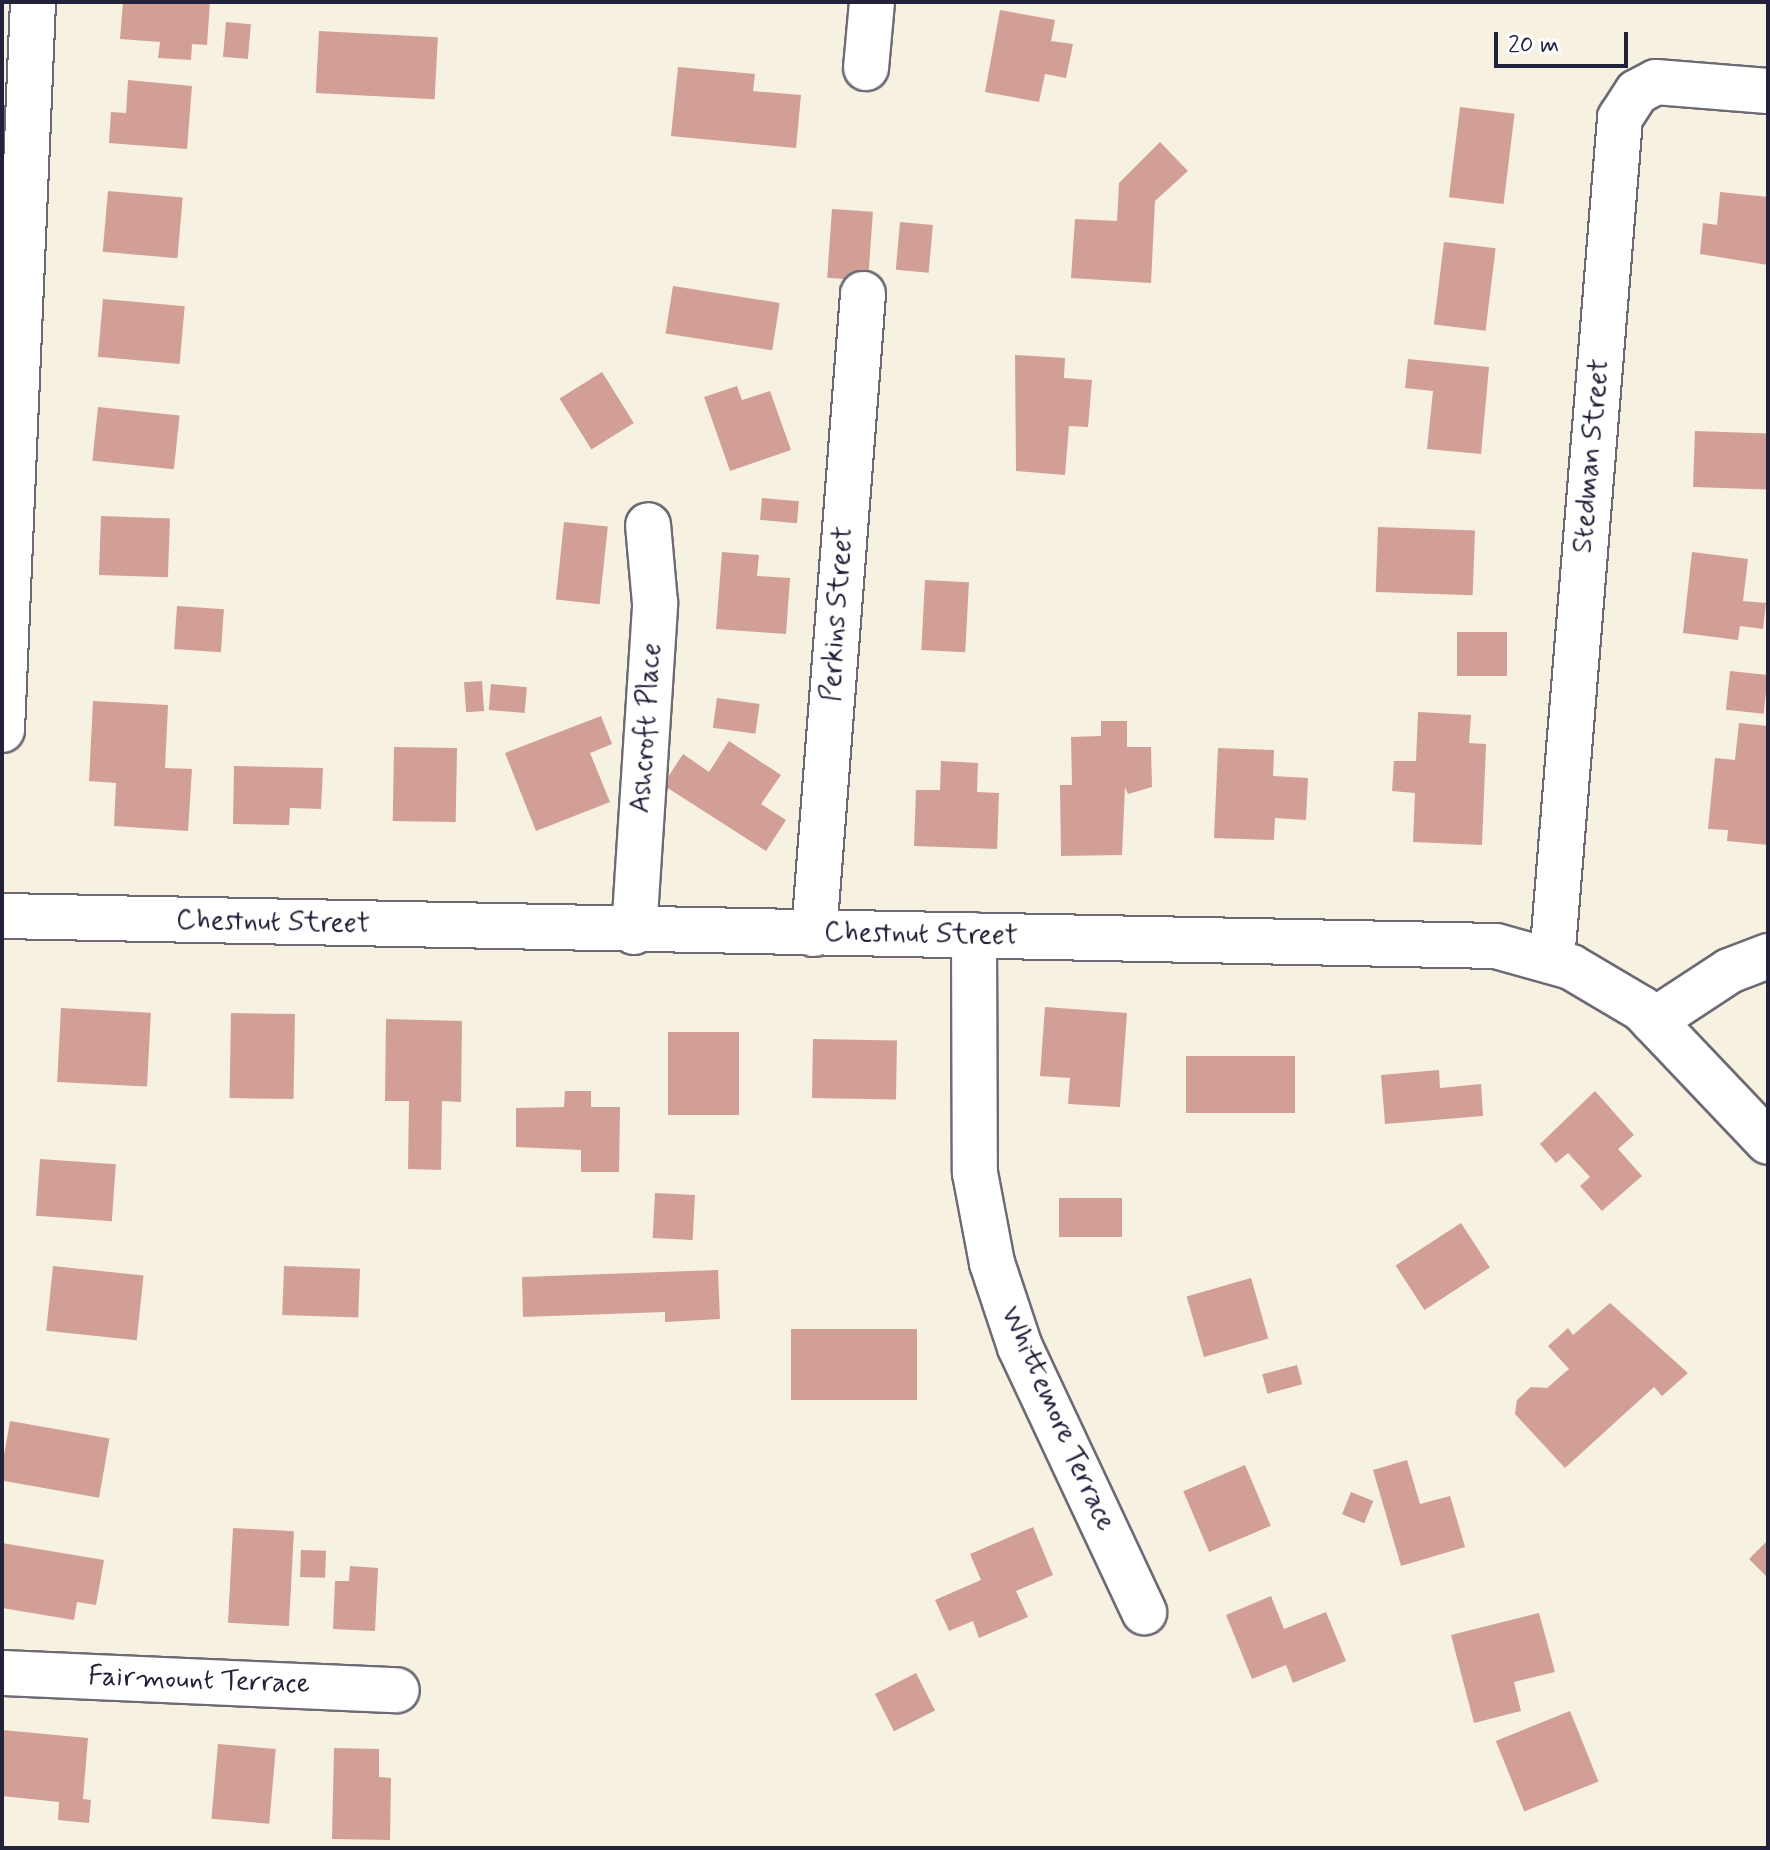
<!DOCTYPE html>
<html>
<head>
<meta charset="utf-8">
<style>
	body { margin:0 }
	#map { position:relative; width:1770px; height:1850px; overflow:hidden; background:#f7f1e2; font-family:Mynerve,sans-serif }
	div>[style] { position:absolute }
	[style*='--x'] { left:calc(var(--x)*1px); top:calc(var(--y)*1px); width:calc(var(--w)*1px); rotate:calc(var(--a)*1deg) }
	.building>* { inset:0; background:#d29f96; transform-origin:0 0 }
	.roads { filter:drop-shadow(2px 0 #6d6a75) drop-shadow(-2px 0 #6d6a75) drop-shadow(0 2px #6d6a75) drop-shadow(0 -2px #6d6a75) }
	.street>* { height:44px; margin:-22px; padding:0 22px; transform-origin:22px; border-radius:22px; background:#fff }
	.secondary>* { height:44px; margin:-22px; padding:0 22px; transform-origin:22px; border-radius:22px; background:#fff }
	span { translate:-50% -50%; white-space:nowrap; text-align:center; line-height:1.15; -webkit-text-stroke:6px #fff; paint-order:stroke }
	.street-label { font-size:28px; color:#22223b }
	.frame { position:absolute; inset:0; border:4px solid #22223b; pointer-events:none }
	.scale { position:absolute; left:1494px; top:32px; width:134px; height:36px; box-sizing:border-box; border:4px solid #22223b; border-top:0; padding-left:10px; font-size:24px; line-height:28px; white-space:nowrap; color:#22223b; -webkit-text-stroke:6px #fff; paint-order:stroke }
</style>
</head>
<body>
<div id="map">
	<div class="building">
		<i style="clip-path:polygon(123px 2px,210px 2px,207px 45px,192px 44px,191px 60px,158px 58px,160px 42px,120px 39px)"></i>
		<i style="clip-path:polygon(1000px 10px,1055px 20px,1051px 41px,1073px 44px,1066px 78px,1045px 74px,1039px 102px,985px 92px)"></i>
		<i style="left:226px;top:22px;width:25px;height:35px;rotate:5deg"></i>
		<i style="left:319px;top:31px;width:119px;height:62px;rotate:3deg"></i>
		<i style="clip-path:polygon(678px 67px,755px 74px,753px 91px,801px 95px,796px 148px,671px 136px)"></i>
		<i style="clip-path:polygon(128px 80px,192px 86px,187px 149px,109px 143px,111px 112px,126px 113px)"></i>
		<i style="left:1460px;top:107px;width:55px;height:91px;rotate:7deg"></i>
		<i style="clip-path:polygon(1160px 142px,1188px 171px,1155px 201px,1151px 283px,1071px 278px,1075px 219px,1117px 221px,1119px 183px)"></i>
		<i style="left:108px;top:191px;width:75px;height:61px;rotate:5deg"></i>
		<i style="clip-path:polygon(1720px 192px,1768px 197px,1768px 265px,1700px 254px,1703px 223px,1717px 225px)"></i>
		<i style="left:832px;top:209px;width:41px;height:69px;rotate:4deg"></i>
		<i style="left:900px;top:222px;width:33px;height:48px;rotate:5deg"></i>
		<i style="left:1444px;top:242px;width:52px;height:83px;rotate:7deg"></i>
		<i style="left:673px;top:286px;width:108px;height:48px;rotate:9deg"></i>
		<i style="left:103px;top:299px;width:82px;height:58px;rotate:5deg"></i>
		<i style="clip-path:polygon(1015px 355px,1065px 358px,1064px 378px,1092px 380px,1088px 427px,1069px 426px,1065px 475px,1016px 471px)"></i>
		<i style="clip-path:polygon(1408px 359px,1489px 367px,1481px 454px,1427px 449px,1433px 391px,1405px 388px)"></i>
		<i style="left:602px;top:372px;width:60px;height:50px;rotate:58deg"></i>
		<i style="clip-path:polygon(737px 386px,742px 400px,770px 391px,791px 450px,730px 471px,704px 397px)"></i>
		<i style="left:98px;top:407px;width:82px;height:54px;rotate:6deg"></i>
		<i style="left:1695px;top:431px;width:73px;height:56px;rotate:2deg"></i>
		<i style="left:762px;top:498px;width:37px;height:22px;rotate:5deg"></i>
		<i style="left:101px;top:516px;width:69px;height:59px;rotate:2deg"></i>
		<i style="left:564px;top:522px;width:44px;height:78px;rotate:6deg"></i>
		<i style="left:1378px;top:527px;width:97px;height:65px;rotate:2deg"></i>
		<i style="clip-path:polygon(722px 552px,759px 555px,757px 576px,790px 578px,786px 634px,716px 629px)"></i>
		<i style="clip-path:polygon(1692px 552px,1748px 559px,1743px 601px,1766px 603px,1763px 629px,1740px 626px,1738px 640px,1683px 633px)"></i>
		<i style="left:925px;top:580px;width:44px;height:70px;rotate:3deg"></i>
		<i style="left:177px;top:606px;width:47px;height:43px;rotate:4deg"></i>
		<i style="left:1507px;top:632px;width:44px;height:50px;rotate:90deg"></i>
		<i style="left:1730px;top:671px;width:38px;height:39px;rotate:6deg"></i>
		<i style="left:482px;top:681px;width:30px;height:18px;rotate:86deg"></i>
		<i style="left:491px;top:684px;width:36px;height:26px;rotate:5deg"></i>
		<i style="left:717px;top:698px;width:43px;height:30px;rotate:8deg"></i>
		<i style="clip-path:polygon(93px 701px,168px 705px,165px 768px,192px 769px,188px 831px,114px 826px,116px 783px,89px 781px)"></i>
		<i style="clip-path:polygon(1418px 712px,1471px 715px,1469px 743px,1486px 744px,1482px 845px,1413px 842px,1415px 793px,1392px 791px,1394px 761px,1416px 761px)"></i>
		<i style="clip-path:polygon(601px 716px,612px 744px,590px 753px,610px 802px,536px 831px,505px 753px)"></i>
		<i style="clip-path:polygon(1101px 721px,1127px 721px,1127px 747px,1151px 747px,1152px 787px,1128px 794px,1125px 787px,1122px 855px,1061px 856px,1060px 785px,1072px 785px,1071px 737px,1101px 736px)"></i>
		<i style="clip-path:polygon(1739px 723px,1768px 726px,1768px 845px,1727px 841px,1728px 830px,1708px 829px,1715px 758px,1735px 760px)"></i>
		<i style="clip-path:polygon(729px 741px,781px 775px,761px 804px,786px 820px,766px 851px,663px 785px,683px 754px,709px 772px)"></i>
		<i style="left:394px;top:747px;width:63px;height:74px;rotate:1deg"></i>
		<i style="clip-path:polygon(1218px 748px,1274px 750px,1273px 776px,1308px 778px,1306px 820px,1275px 818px,1274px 840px,1214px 838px)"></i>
		<i style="clip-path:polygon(941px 761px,978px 763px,977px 792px,999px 793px,997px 849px,914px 846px,916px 790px,940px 790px)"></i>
		<i style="clip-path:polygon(234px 766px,323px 768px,321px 809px,290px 808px,289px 825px,233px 824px)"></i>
		<i style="clip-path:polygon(1045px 1007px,1127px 1013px,1120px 1107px,1068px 1104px,1070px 1078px,1040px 1076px)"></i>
		<i style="left:61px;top:1008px;width:90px;height:74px;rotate:3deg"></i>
		<i style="left:231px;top:1013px;width:64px;height:85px;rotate:1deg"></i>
		<i style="clip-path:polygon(386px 1019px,462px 1021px,461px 1102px,442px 1101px,441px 1170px,408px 1169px,409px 1101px,385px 1101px)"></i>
		<i style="left:668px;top:1032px;width:71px;height:83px"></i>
		<i style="left:813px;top:1039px;width:84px;height:59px;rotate:1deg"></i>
		<i style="left:1295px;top:1056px;width:57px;height:109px;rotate:90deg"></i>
		<i style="clip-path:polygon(1439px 1070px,1440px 1088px,1481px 1084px,1483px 1116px,1385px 1124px,1381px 1075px)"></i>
		<i style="clip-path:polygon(565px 1091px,591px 1091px,591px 1107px,620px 1107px,619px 1172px,581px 1172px,581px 1150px,516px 1147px,516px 1108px,564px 1107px)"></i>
		<i style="clip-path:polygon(1595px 1091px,1634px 1135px,1618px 1149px,1642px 1176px,1602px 1211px,1580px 1186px,1590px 1177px,1568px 1153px,1556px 1163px,1540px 1144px)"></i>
		<i style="left:40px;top:1159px;width:76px;height:57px;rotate:4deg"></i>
		<i style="left:655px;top:1193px;width:40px;height:45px;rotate:3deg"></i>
		<i style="left:1059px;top:1198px;width:63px;height:39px"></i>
		<i style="left:1461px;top:1223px;width:53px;height:78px;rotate:57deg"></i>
		<i style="left:53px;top:1266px;width:91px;height:65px;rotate:6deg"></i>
		<i style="left:284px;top:1266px;width:76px;height:49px;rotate:2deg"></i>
		<i style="clip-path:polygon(718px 1270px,720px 1319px,665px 1322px,665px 1312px,523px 1317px,522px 1277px)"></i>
		<i style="left:1251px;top:1278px;width:63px;height:67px;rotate:74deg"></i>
		<i style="clip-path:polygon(1610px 1303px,1688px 1373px,1662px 1396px,1654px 1387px,1565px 1468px,1515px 1414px,1517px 1400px,1531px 1387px,1547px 1388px,1569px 1369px,1548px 1346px,1568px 1328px,1573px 1335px)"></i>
		<i style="left:917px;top:1329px;width:71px;height:126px;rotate:90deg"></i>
		<i style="left:1297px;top:1365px;width:20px;height:36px;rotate:75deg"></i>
		<i style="left:10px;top:1421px;width:101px;height:60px;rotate:10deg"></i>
		<i style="clip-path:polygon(1407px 1460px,1420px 1504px,1450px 1496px,1465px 1547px,1401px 1566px,1373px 1470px)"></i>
		<i style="left:1245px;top:1465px;width:66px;height:67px;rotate:67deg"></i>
		<i style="left:1351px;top:1492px;width:24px;height:24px;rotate:22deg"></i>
		<i style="clip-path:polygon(1033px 1527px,1053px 1575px,1016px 1591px,1028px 1617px,979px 1638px,973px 1621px,949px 1631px,935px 1600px,981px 1580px,970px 1554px)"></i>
		<i style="left:233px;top:1528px;width:61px;height:95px;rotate:3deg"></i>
		<i style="clip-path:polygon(1768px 1540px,1768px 1578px,1749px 1559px)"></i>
		<i style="clip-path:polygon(2px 1543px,104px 1560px,96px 1605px,77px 1602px,74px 1620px,2px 1608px)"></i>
		<i style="left:301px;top:1550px;width:25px;height:27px;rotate:2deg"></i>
		<i style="clip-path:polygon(350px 1566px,378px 1568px,375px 1631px,333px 1629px,335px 1581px,349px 1581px)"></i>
		<i style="clip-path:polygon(1271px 1596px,1284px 1629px,1326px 1612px,1346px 1661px,1293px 1683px,1286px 1665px,1252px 1679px,1226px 1615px)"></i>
		<i style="clip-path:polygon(1539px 1613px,1555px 1672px,1514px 1682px,1521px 1711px,1474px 1723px,1451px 1635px)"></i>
		<i style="left:916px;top:1673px;width:42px;height:46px;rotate:63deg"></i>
		<i style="left:1570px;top:1711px;width:76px;height:80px;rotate:68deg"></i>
		<i style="clip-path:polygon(2px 1730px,88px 1738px,83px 1799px,91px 1800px,89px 1823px,58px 1820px,59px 1802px,2px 1796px)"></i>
		<i style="left:218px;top:1744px;width:58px;height:75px;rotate:5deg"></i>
		<i style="clip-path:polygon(334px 1748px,379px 1749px,379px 1777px,391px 1778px,390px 1840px,332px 1839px)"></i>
	</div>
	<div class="roads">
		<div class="street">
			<i style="--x:866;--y:68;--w:66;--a:-84.8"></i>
			<i style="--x:2;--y:730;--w:729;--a:-87.56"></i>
			<i style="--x:634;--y:932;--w:330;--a:-86.3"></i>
			<i style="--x:655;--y:603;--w:78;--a:-95.1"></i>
			<i style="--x:814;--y:934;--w:642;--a:-85.62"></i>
			<i style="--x:974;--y:935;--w:238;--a:89.8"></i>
			<i style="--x:975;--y:1173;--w:92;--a:79.3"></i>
			<i style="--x:992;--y:1263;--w:89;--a:71.6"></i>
			<i style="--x:1020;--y:1347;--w:293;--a:64.9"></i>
			<i style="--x:1552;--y:960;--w:845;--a:-85.38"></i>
			<i style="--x:1620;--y:118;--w:31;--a:-57"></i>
			<i style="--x:1637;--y:92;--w:21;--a:-28"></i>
			<i style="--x:1656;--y:82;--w:112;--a:4.6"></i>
			<i style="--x:1653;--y:1021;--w:91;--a:-33.3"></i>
			<i style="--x:1729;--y:971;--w:42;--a:-21"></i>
			<i style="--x:2;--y:1673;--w:395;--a:2.5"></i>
		</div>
		<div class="secondary">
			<i style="--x:2;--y:916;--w:1494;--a:1.15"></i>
			<i style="--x:1496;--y:946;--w:78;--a:15.6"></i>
			<i style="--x:1571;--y:967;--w:82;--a:30.6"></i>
			<i style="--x:1642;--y:1009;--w:183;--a:46.5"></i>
		</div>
	</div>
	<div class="street-label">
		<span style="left:1592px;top:456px;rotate:-85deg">Stedman Street</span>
		<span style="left:838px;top:614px;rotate:-86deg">Perkins Street</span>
		<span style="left:647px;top:728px;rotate:-86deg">Ashcroft Place</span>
		<span style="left:273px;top:923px;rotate:1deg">Chestnut Street</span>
		<span style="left:921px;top:935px;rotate:1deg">Chestnut Street</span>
		<span style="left:1057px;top:1419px;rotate:66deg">Whittemore Terrace</span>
		<span style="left:199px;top:1681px;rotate:2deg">Fairmount Terrace</span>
	</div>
	<div class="frame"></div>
	<div class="scale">20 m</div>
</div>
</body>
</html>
